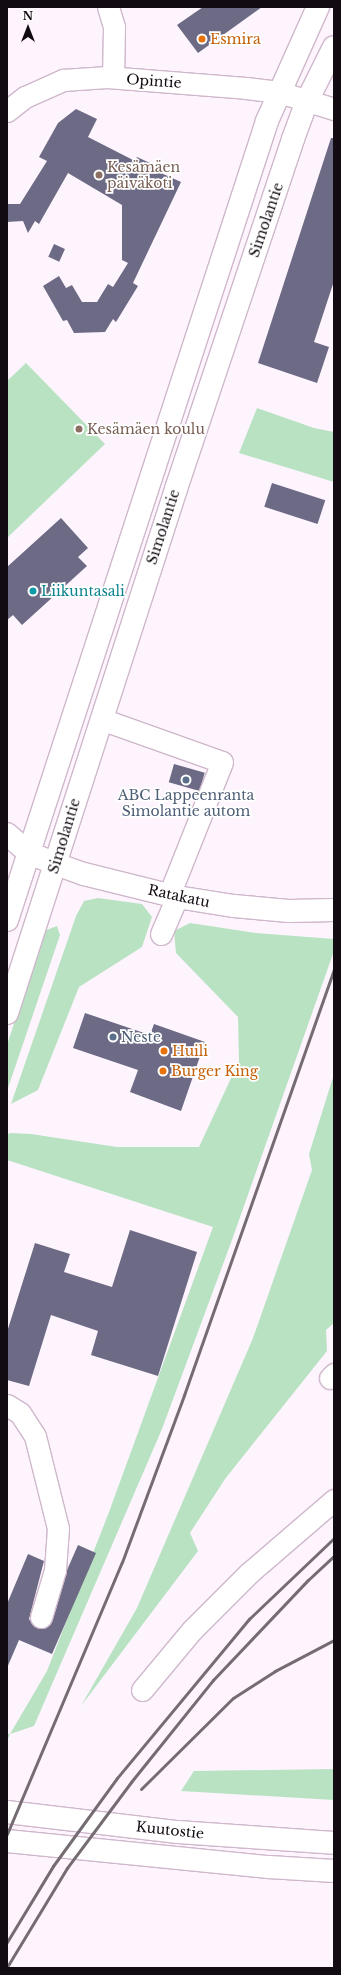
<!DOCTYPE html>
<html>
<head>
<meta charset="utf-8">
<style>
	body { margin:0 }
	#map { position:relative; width:341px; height:1975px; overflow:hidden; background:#fef4fd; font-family:"Libre Baskerville",serif }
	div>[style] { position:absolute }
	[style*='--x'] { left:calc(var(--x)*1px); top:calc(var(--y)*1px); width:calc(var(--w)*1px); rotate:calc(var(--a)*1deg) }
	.green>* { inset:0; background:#b9e2c3 }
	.building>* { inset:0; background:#6c6a84; transform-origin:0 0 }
	.roads { filter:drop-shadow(1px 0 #cfb7cc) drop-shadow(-1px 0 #cfb7cc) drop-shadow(0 1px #cfb7cc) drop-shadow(0 -1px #cfb7cc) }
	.minor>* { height:21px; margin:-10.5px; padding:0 10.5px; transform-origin:10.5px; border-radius:10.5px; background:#fff }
	.major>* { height:22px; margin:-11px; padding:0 11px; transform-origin:11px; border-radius:11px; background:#fff }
	.highway>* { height:22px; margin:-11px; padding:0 11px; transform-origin:11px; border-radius:11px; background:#fff }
	.rail>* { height:3px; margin:-1.5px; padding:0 1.5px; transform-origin:1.5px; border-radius:1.5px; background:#746b73 }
	.dots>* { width:11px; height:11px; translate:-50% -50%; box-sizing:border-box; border:2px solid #fff; border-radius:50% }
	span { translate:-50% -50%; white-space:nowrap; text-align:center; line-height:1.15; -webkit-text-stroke:3.5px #fff; paint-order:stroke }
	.food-label { font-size:14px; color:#c56008 }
	.left { translate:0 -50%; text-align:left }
	.street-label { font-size:14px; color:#130b12 }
	.education-label { font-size:14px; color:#785e54 }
	.culture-label { font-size:14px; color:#0d838f }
	.service-label { font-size:14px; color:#4e5e75 }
	.frame { position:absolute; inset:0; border:8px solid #130b12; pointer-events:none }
	.north { position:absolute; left:8px; top:8px; width:40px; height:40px; -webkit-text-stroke:3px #fff; paint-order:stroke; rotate:0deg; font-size:11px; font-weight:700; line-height:16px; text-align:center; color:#130b12 }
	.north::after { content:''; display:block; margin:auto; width:14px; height:18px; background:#130b12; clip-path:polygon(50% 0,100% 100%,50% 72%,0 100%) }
</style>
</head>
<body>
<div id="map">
	<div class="green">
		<i style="clip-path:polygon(26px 363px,105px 444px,7px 538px,7px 381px)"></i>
		<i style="clip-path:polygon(257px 408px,314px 428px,334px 432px,334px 482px,239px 453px)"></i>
		<i style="clip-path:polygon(98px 898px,142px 904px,152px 917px,142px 947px,79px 987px,38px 1090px,11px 1104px,76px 916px,84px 901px)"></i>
		<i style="clip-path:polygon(190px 923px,256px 933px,334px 939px,334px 951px,232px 1240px,162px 1429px,34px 1726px,10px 1734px,7px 1741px,7px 1734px,10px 1734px,47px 1671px,109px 1512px,213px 1227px,7px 1160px,7px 1135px,10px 1133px,31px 1134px,117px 1147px,199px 1147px,239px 1061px,238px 1017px,176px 953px,174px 931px)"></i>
		<i style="clip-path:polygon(57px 926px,60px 935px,7px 1091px,7px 1045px,44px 931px)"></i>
		<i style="clip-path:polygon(334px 1074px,334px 1323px,326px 1330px,327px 1351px,225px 1479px,190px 1533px,198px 1551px,81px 1706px,137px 1608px,253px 1338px,312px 1170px,309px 1154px)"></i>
		<i style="clip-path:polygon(334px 1769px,334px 1800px,181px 1791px,194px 1771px)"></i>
	</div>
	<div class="building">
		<i style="clip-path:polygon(203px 7px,262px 7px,198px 53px,177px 25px)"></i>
		<i style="clip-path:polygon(76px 109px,97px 119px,88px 137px,135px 161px,137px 157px,163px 169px,161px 173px,181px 182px,133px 283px,138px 286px,116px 322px,113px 319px,105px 332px,74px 333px,67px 320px,63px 321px,43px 286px,59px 276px,66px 288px,72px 285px,82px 302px,97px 302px,108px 284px,113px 287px,128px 263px,122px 260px,122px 205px,68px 173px,39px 224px,35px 221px,28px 233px,23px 221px,7px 222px,7px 204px,20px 204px,47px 161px,39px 157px,58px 123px)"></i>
		<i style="clip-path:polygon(331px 138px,334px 138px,334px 281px,314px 342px,329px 347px,317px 383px,258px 363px)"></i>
		<i style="left:54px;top:244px;width:12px;height:14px;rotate:24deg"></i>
		<i style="left:272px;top:483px;width:56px;height:25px;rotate:18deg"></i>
		<i style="clip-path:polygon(61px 518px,88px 548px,78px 557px,87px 566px,22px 625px,13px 615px,7px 620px,7px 567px)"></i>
		<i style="left:174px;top:764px;width:32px;height:19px;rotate:16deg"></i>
		<i style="clip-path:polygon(85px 1013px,150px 1035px,154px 1024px,205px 1042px,181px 1111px,130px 1092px,138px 1070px,73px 1048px)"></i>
		<i style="clip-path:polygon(130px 1230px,197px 1252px,158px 1376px,91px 1355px,98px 1331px,51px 1315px,29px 1386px,7px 1380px,7px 1332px,35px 1243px,70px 1254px,64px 1272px,112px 1287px)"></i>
		<i style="clip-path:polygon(78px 1545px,96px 1553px,52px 1654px,19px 1640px,7px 1668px,7px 1604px,28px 1554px,44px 1561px,29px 1619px,33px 1625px,37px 1628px,43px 1629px,49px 1626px,52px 1620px,67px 1570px)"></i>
	</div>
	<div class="roads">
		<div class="minor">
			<i style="--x:108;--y:7;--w:21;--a:73"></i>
			<i style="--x:114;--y:27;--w:50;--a:91.1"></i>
			<i style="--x:7;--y:111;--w:23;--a:-38"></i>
			<i style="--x:25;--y:97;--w:42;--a:-24.1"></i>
			<i style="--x:63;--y:80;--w:44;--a:-3.9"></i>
			<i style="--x:107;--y:77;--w:139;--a:4.5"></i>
			<i style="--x:246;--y:88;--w:33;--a:7"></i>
			<i style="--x:279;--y:92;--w:58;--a:17.2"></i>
			<i style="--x:101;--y:719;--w:128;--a:19.6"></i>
			<i style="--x:222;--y:762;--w:143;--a:111.7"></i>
			<i style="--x:161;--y:934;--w:40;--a:-66.6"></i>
			<i style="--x:330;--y:1378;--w:6;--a:-45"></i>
			<i style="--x:7;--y:1405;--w:15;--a:32"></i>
			<i style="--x:20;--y:1413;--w:27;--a:57"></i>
			<i style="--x:35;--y:1436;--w:95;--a:76"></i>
			<i style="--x:58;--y:1528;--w:42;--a:94.1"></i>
			<i style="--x:55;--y:1570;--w:49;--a:106.6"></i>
			<i style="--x:142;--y:1690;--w:78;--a:-50.2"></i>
			<i style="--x:192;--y:1630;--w:81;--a:-45"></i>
			<i style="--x:249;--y:1573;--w:112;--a:-40.7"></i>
		</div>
		<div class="major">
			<i style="--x:7;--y:834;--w:29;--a:41"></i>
			<i style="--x:29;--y:853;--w:29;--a:22"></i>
			<i style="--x:56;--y:864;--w:30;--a:20"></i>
			<i style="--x:84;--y:874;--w:96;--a:13.9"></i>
			<i style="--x:177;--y:897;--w:58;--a:9"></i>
			<i style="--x:234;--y:906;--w:55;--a:5.2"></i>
			<i style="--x:289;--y:911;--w:45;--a:-1.3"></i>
			<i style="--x:7;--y:920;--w:840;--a:-71.97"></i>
			<i style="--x:267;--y:121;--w:125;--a:-65.9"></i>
			<i style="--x:7;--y:1013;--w:551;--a:-72.12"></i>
			<i style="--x:176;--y:489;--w:369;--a:-71.5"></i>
			<i style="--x:293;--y:139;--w:40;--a:-69.8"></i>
			<i style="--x:307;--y:101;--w:60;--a:-63.4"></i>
		</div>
		<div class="highway">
			<i style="--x:7;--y:1812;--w:172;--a:6.7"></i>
			<i style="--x:178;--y:1832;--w:156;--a:4"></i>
			<i style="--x:7;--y:1841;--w:263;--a:5.7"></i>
			<i style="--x:269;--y:1867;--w:65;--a:3.5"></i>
		</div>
	</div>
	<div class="rail">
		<i style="--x:141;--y:1789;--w:129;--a:-44.7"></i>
		<i style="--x:233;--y:1698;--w:50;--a:-32.7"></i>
		<i style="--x:275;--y:1671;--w:67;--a:-27.7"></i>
		<i style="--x:7;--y:1834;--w:295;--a:-67.1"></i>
		<i style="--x:122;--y:1562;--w:178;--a:-69.6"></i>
		<i style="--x:184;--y:1395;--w:451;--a:-70.6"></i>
		<i style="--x:7;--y:1942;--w:89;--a:-58.8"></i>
		<i style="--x:53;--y:1866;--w:109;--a:-54"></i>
		<i style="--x:117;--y:1778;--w:207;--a:-50.3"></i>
		<i style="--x:249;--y:1619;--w:117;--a:-43.6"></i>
		<i style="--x:7;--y:1967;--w:116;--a:-58.8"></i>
		<i style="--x:67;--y:1868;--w:107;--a:-53.3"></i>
		<i style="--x:131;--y:1782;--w:131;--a:-51.2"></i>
		<i style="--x:213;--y:1680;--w:138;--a:-46.5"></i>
		<i style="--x:308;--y:1580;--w:35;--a:-43"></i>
	</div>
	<div class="dots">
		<i style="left:202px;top:39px;background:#e8710a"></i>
		<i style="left:99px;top:175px;background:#8d6e63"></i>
		<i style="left:79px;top:429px;background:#8d6e63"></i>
		<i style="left:33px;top:591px;background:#0f9aa8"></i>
		<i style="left:186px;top:780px;background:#5c6f8a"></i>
		<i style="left:113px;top:1037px;background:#5c6f8a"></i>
		<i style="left:164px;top:1051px;background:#e8710a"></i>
		<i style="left:163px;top:1071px;background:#e8710a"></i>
	</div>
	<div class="food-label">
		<span class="left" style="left:210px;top:39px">Esmira</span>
		<span class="left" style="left:172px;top:1051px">Huili</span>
		<span class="left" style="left:171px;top:1071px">Burger King</span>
	</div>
	<div class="street-label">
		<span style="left:154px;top:81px;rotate:4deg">Opintie</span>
		<span style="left:266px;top:220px;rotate:-71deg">Simolantie</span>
		<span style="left:163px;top:527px;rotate:-72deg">Simolantie</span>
		<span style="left:64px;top:836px;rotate:-73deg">Simolantie</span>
		<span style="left:179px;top:896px;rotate:12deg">Ratakatu</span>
		<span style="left:170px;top:1830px;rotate:6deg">Kuutostie</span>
	</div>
	<div class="education-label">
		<span class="left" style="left:107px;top:175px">Kesämäen<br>päiväkoti</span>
		<span class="left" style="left:87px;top:429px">Kesämäen koulu</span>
	</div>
	<div class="culture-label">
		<span class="left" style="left:41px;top:591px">Liikuntasali</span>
	</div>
	<div class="service-label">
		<span style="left:186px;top:803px">ABC Lappeenranta<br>Simolantie autom</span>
		<span class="left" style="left:121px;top:1037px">Neste</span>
	</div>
	<div class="frame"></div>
	<div class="north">N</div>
</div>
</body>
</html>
